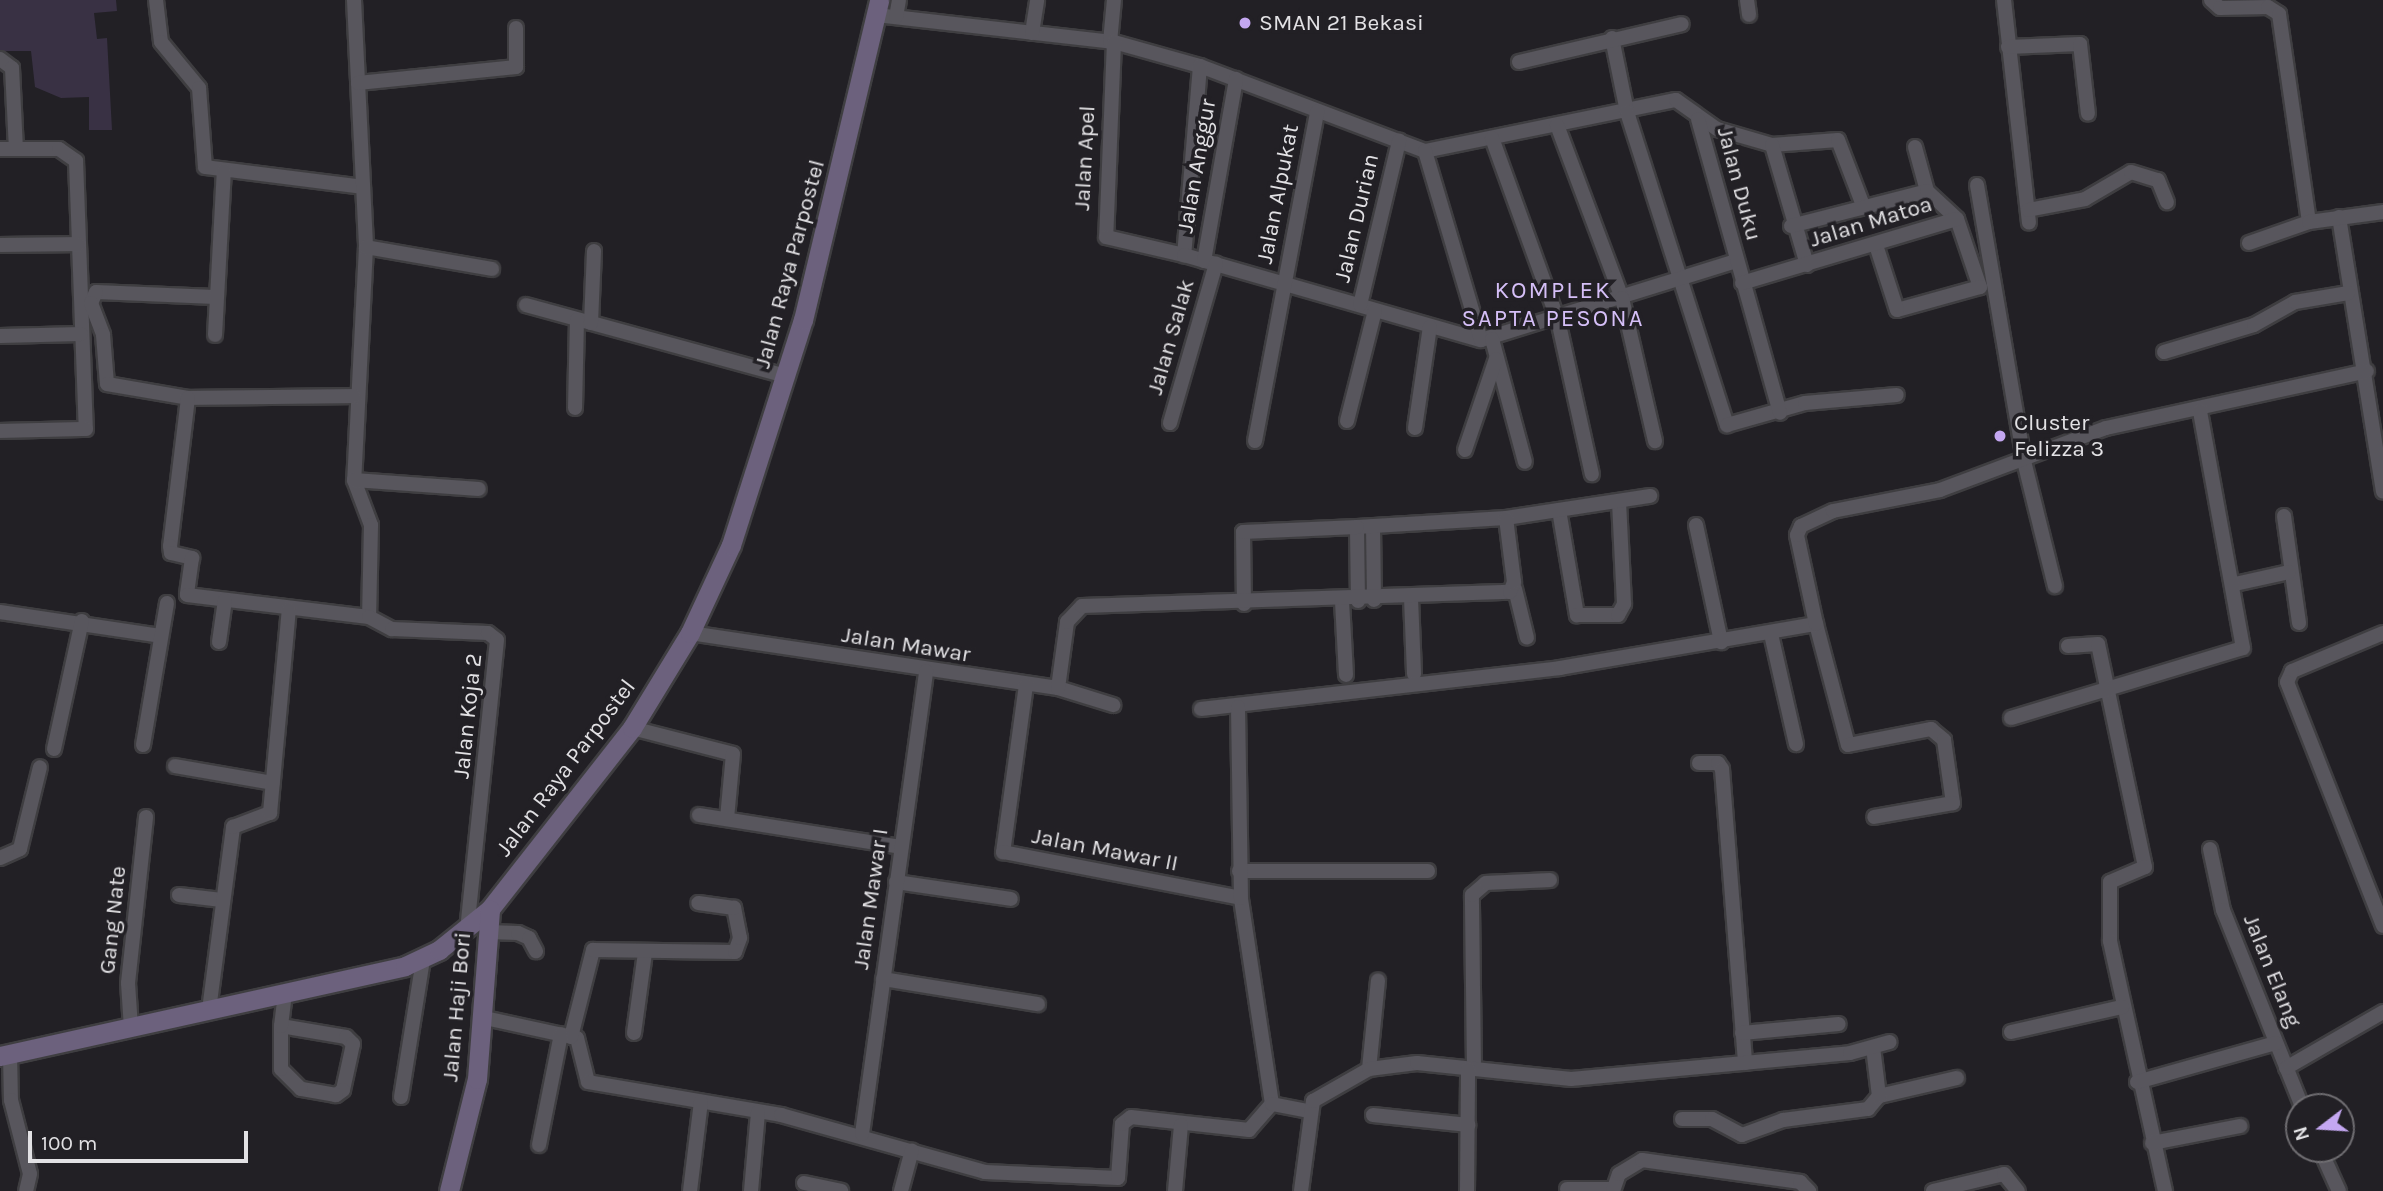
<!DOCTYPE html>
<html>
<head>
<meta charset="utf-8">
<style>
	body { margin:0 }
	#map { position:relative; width:2383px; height:1191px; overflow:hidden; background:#222025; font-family:Karla,sans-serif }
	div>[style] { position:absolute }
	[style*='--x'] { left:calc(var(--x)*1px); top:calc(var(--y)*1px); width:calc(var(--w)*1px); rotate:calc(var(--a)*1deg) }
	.green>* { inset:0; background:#393144 }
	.roads { filter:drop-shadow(2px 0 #3f3e41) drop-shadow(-2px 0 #3f3e41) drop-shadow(0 2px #3f3e41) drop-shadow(0 -2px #3f3e41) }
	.street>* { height:14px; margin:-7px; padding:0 7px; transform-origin:7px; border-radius:7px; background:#58565d }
	.secondary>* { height:19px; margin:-9.5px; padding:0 9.5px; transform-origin:9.5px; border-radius:9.5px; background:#6c617d }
	.dots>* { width:19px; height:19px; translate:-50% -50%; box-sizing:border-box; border:4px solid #222025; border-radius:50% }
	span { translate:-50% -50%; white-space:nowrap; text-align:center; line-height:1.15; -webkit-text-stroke:7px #222025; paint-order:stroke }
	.poi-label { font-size:23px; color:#e2e1e4 }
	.left { translate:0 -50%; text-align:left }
	.street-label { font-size:23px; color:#e2e1e4 }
	.neighbourhood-label { font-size:24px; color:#d5bff7; letter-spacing:2px }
	.north { position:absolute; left:2285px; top:1093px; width:70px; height:70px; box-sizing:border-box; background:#222025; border:2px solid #6f6d71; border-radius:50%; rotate:253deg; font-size:19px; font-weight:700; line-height:28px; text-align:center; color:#e2e1e4 }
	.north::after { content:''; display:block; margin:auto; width:24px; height:32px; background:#c4a7f1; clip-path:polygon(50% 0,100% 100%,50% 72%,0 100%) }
	.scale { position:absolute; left:28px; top:1131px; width:220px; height:32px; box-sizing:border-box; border:4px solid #e2e1e4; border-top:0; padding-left:9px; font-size:21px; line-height:24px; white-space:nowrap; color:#e2e1e4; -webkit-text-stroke:5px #222025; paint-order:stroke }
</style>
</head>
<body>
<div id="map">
	<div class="green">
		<i style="clip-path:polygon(0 0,116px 0,117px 11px,94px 13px,97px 39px,107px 38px,112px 130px,89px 130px,89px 97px,61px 98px,35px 87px,31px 51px,0 51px)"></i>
	</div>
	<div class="roads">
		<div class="street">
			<i style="--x:156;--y:0;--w:42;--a:83.2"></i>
			<i style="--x:161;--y:42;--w:60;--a:50.4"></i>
			<i style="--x:199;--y:88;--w:79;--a:85.7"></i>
			<i style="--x:205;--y:167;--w:159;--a:7.2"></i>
			<i style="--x:354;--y:0;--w:247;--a:87.2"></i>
			<i style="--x:366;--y:247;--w:233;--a:92.9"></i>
			<i style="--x:354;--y:480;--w:48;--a:69.3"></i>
			<i style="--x:371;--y:525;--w:92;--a:91.2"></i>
			<i style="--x:1747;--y:0;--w:15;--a:82"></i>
			<i style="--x:2004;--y:0;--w:224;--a:83.6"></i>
			<i style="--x:2211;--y:0;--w:12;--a:42"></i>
			<i style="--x:2220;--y:8;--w:48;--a:-1.2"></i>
			<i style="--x:2268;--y:7;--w:13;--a:32"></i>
			<i style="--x:2279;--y:14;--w:210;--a:81.8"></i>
			<i style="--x:876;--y:15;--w:240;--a:6.5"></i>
			<i style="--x:1114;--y:42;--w:89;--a:15.6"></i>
			<i style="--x:1200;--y:66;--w:241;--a:20.7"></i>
			<i style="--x:1425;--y:151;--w:256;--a:-11.5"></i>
			<i style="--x:1676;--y:100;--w:50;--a:35.3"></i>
			<i style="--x:1717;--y:129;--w:57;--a:16.2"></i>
			<i style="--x:1772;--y:145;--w:66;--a:-4.3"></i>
			<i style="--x:1838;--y:140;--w:67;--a:69.1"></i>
			<i style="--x:896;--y:17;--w:17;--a:-80"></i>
			<i style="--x:1032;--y:33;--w:33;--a:-81"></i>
			<i style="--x:1612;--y:38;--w:76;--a:78.5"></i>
			<i style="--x:1627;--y:112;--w:329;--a:72.3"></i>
			<i style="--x:1727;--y:425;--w:81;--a:-15.8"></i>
			<i style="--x:1805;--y:403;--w:92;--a:-5"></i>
			<i style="--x:1110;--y:42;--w:42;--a:-84.6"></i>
			<i style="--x:1114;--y:42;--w:195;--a:92.3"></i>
			<i style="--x:1106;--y:237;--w:80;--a:13"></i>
			<i style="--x:2008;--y:47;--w:72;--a:-2.4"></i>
			<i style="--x:2080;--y:44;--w:70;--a:83.5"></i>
			<i style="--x:0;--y:59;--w:15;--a:37"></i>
			<i style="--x:12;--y:68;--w:81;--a:87.2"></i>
			<i style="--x:1519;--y:62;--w:167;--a:-13.1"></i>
			<i style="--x:1200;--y:66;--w:190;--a:94.8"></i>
			<i style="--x:1184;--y:255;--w:309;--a:16"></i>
			<i style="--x:1481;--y:340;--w:267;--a:-17.2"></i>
			<i style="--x:358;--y:83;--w:159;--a:-5.8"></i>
			<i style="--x:516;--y:67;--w:39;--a:-90"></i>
			<i style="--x:1698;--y:119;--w:305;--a:74.4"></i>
			<i style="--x:1557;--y:125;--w:185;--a:69.4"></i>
			<i style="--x:1622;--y:298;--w:147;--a:77"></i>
			<i style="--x:1492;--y:138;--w:194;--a:70.1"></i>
			<i style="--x:1558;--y:320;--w:158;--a:77.6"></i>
			<i style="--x:1772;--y:145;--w:125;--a:73.7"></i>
			<i style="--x:1915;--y:147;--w:46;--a:74.7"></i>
			<i style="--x:0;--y:149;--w:59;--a:0"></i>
			<i style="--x:59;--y:149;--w:21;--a:35"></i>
			<i style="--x:76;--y:161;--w:268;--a:87.9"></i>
			<i style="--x:86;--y:429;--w:86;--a:178.7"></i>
			<i style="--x:1425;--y:151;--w:197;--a:73.5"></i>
			<i style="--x:1977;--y:185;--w:280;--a:80.3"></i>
			<i style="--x:2024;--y:461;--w:129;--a:76.1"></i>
			<i style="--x:2028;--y:210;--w:58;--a:-10.9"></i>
			<i style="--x:2085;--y:199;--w:53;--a:-30.4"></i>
			<i style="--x:2131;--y:172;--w:28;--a:17"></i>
			<i style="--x:2158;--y:180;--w:24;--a:68"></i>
			<i style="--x:2339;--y:217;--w:278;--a:80.9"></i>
			<i style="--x:1791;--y:226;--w:140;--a:-14.4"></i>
			<i style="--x:1927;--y:191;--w:41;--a:43"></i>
			<i style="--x:1957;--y:219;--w:72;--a:71.3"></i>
			<i style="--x:1980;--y:287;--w:86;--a:164.5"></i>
			<i style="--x:1897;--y:310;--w:68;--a:-107.9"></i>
			<i style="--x:2249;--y:243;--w:64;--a:-19.3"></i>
			<i style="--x:2309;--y:222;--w:75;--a:-7.7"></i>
			<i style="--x:0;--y:245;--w:78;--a:-0.7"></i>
			<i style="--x:366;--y:247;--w:128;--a:9.9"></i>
			<i style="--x:1204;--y:261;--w:185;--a:-80"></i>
			<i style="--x:1742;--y:283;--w:224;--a:-16.6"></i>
			<i style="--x:215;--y:297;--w:119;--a:-177.6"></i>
			<i style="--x:96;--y:292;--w:12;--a:114"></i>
			<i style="--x:91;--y:303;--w:34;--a:69"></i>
			<i style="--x:103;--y:335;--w:49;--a:85.3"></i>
			<i style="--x:107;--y:384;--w:82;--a:9.8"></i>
			<i style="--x:188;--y:398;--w:166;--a:-0.7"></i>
			<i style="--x:526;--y:305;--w:270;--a:15.3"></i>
			<i style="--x:1360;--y:305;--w:169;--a:-76.6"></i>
			<i style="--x:591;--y:323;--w:72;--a:-87.6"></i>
			<i style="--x:215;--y:335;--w:165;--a:-86.9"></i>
			<i style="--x:0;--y:336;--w:81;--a:-1.4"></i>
			<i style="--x:1492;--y:339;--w:127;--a:75"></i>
			<i style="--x:2164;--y:352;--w:94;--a:-16.7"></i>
			<i style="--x:2254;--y:325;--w:47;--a:-29.3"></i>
			<i style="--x:2295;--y:302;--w:54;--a:-9.6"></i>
			<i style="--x:188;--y:398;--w:149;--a:96.9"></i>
			<i style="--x:170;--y:546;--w:7;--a:82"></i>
			<i style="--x:171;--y:553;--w:22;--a:13"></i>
			<i style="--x:192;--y:558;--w:37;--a:98"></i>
			<i style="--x:187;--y:595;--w:183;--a:6.9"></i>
			<i style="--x:369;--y:617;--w:26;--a:28"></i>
			<i style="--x:392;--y:629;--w:96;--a:2.4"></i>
			<i style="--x:488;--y:633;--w:11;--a:38"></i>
			<i style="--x:497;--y:640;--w:293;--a:95.9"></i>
			<i style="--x:575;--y:408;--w:88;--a:-88.7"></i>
			<i style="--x:1347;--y:421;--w:114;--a:-75.8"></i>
			<i style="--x:1170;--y:423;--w:166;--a:-73.9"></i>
			<i style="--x:1415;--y:428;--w:102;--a:-81.6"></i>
			<i style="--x:1255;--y:441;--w:335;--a:-79.3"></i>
			<i style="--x:1465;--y:450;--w:96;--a:-71.2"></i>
			<i style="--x:354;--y:480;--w:125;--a:4.1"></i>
			<i style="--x:1559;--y:510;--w:107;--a:80.3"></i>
			<i style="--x:1577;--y:615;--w:41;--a:0"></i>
			<i style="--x:1618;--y:615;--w:13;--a:-61"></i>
			<i style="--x:1624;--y:604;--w:102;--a:-92.8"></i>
			<i style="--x:2284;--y:516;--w:108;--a:82"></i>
			<i style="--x:1696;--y:525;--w:120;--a:77.9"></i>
			<i style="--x:1373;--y:526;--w:74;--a:89.2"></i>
			<i style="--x:2235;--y:584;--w:55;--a:-12.5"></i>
			<i style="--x:1515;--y:589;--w:50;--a:76.2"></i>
			<i style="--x:1411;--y:598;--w:76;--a:87.7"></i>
			<i style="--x:1342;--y:601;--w:74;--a:86.9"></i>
			<i style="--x:1358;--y:601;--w:74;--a:-90.8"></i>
			<i style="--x:1357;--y:527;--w:149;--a:-3.5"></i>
			<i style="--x:1506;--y:518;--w:146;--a:-8.7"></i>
			<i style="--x:1244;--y:604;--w:72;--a:-90.8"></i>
			<i style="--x:1243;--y:532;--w:114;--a:-2.5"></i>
			<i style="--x:0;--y:612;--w:162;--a:8.5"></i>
			<i style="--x:1816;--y:624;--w:125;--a:75.2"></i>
			<i style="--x:1848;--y:745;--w:85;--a:-10.9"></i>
			<i style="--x:1931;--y:729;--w:17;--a:40"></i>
			<i style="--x:1944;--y:740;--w:64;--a:81.9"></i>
			<i style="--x:1953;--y:803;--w:80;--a:170"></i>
			<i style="--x:690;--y:633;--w:372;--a:8.5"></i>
			<i style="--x:1058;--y:688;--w:58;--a:17.2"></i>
			<i style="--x:2383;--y:633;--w:99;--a:157.3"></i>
			<i style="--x:2292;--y:671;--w:12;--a:114"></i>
			<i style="--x:2287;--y:682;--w:262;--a:68.5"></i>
			<i style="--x:1771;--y:634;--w:113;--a:77.2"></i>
			<i style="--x:219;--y:642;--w:42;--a:-81.9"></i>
			<i style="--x:2068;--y:646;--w:30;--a:-4"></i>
			<i style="--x:2098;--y:644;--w:228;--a:78.1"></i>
			<i style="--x:2145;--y:867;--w:38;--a:157"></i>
			<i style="--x:2110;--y:882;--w:59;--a:90"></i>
			<i style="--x:2110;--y:941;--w:256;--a:77.6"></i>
			<i style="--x:1026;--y:685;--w:169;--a:97.8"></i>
			<i style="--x:1003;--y:852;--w:242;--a:10.9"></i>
			<i style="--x:1058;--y:688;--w:67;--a:-82.2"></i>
			<i style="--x:1067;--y:622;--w:22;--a:-47"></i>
			<i style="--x:1082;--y:606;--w:428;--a:-1.9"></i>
			<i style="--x:1510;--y:592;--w:11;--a:-68"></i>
			<i style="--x:1514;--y:582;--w:64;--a:-97.1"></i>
			<i style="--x:1201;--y:709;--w:361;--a:-6.5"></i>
			<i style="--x:1560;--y:668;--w:260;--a:-9.8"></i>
			<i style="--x:1816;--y:624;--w:91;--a:-102.1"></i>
			<i style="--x:1797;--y:535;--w:10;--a:-66"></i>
			<i style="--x:1801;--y:526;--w:35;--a:-25"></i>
			<i style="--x:1833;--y:511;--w:109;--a:-11.1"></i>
			<i style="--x:1940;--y:490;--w:177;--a:-20.5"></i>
			<i style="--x:2106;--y:428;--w:267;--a:-12.3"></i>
			<i style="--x:2011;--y:718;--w:242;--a:-16.8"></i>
			<i style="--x:2243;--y:648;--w:241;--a:-100.3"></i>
			<i style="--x:632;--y:728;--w:104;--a:14.4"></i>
			<i style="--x:733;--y:754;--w:65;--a:95.3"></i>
			<i style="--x:143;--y:745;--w:144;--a:-80.4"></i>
			<i style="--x:54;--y:749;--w:131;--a:-77.7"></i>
			<i style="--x:1699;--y:763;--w:19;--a:0"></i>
			<i style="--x:1718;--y:763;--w:7;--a:56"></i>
			<i style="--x:1722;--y:769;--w:295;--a:85.5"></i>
			<i style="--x:175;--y:766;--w:99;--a:9.8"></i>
			<i style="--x:699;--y:815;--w:205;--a:9"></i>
			<i style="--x:2210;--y:849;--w:62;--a:78"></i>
			<i style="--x:2223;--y:910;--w:212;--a:68.1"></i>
			<i style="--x:0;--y:858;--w:22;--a:-24"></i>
			<i style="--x:20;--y:849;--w:84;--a:-76.3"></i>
			<i style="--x:1239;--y:871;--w:189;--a:0"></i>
			<i style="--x:896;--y:882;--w:116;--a:8.4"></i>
			<i style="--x:179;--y:895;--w:43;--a:6.6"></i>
			<i style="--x:488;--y:932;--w:30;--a:2"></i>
			<i style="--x:518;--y:933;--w:12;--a:24"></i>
			<i style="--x:529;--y:938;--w:15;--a:62"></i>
			<i style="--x:883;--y:979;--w:157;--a:9.2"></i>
			<i style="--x:209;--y:1010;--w:185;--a:-82.5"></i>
			<i style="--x:233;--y:827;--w:40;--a:-21"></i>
			<i style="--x:270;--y:813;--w:204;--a:-84.7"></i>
			<i style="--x:485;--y:1018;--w:94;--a:12.3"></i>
			<i style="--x:577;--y:1038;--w:45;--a:76"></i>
			<i style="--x:588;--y:1082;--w:196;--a:9.7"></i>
			<i style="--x:781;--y:1115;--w:212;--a:15.6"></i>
			<i style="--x:985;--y:1172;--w:133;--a:2.6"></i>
			<i style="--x:1118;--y:1178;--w:54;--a:-85.8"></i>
			<i style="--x:1122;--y:1124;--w:11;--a:-38"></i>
			<i style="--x:1131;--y:1117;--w:119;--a:6.3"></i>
			<i style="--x:1249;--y:1130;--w:35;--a:-49"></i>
			<i style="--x:1272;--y:1104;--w:208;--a:-98.6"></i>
			<i style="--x:1241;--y:898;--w:191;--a:-90.9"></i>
			<i style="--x:281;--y:1026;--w:66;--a:9.6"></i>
			<i style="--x:346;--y:1037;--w:10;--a:45"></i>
			<i style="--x:353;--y:1044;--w:47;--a:102.3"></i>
			<i style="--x:343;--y:1090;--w:9;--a:144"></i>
			<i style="--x:336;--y:1095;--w:36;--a:-170"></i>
			<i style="--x:301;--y:1089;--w:28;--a:-135"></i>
			<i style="--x:281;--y:1069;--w:43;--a:-90"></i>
			<i style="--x:281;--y:1026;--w:32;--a:-83"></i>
			<i style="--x:131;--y:1028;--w:45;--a:-93.8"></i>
			<i style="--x:128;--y:983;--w:167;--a:-83.8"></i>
			<i style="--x:2011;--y:1032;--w:114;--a:-12.7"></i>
			<i style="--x:634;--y:1033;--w:81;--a:-82.2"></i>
			<i style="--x:1742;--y:1033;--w:97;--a:-5.3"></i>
			<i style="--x:571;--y:1037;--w:90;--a:-75.8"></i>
			<i style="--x:593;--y:950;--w:142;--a:0.8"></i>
			<i style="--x:735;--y:952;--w:15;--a:-70"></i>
			<i style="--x:740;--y:938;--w:31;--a:-101"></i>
			<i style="--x:734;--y:908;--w:36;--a:-172"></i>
			<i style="--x:10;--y:1054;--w:46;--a:88.8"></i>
			<i style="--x:11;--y:1100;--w:76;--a:75.6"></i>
			<i style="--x:30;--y:1174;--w:17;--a:103"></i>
			<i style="--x:1474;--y:1068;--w:173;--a:-90.7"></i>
			<i style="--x:1472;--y:895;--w:18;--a:-41"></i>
			<i style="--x:1486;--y:883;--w:64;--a:-2.7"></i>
			<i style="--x:2286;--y:1068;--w:112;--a:-30"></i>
			<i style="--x:1369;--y:1069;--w:89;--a:-84.2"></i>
			<i style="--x:2137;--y:1082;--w:144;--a:-15.7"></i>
			<i style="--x:1879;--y:1096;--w:80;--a:-13"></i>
			<i style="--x:401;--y:1097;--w:140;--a:-80.9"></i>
			<i style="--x:1272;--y:1104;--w:38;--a:11"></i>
			<i style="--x:1373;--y:1115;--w:96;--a:6"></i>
			<i style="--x:1682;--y:1119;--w:30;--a:0"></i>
			<i style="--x:1712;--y:1119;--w:34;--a:28"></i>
			<i style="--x:1742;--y:1135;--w:44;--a:-20.1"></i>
			<i style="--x:1783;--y:1120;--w:86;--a:-7.4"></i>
			<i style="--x:1868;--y:1109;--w:17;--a:-50"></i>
			<i style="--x:1879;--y:1096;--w:49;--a:-97"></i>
			<i style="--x:862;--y:1134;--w:467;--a:-82.1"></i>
			<i style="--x:2152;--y:1143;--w:90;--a:-10.9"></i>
			<i style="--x:539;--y:1145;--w:113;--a:-78.8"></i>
			<i style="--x:2320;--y:1149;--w:46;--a:65.7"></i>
			<i style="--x:804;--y:1183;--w:38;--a:12"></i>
			<i style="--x:1567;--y:1189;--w:46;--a:0"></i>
			<i style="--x:690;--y:1191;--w:90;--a:-83"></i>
			<i style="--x:751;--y:1191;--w:79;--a:-84.9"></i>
			<i style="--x:901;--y:1191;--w:42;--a:-75"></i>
			<i style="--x:1175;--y:1191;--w:66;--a:-84.8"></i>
			<i style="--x:1301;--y:1191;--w:91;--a:-82.4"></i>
			<i style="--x:1313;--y:1101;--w:64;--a:-29.7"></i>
			<i style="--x:1369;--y:1069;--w:48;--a:-7.1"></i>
			<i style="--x:1417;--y:1063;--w:155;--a:5.9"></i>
			<i style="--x:1571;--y:1079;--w:280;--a:-5.3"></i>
			<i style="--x:1850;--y:1053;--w:41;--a:-15.4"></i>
			<i style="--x:1467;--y:1191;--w:122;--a:-89.5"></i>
			<i style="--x:1613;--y:1191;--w:18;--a:-71"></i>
			<i style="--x:1619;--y:1174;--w:27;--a:-31"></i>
			<i style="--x:1642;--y:1160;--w:160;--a:7.9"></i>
			<i style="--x:1800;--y:1182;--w:13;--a:45"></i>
			<i style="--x:1933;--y:1191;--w:73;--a:-13.5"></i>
			<i style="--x:2004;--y:1174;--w:22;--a:51"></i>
		</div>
		<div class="secondary">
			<i style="--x:0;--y:1056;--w:415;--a:-12.5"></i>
			<i style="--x:405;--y:966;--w:38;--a:-25"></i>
			<i style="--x:439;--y:950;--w:65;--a:-38.8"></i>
			<i style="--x:490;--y:909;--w:230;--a:-51.9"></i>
			<i style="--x:632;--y:728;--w:111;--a:-58.6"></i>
			<i style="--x:690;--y:633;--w:97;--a:-65"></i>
			<i style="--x:731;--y:545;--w:236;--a:-72.3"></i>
			<i style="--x:803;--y:320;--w:329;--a:-76.6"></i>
			<i style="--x:449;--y:1191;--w:115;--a:-76"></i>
			<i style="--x:477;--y:1079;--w:170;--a:-85.6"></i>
		</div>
	</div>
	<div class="dots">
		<i style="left:1245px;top:23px;background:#c4a7f1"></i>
		<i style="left:2000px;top:436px;background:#c4a7f1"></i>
	</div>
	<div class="poi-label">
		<span class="left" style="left:1259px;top:23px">SMAN 21 Bekasi</span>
		<span class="left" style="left:2014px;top:436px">Cluster<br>Felizza 3</span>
	</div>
	<div class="street-label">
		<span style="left:1085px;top:158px;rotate:-87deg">Jalan Apel</span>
		<span style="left:1197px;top:166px;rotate:-80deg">Jalan Anggur</span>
		<span style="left:1739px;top:184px;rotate:75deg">Jalan Duku</span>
		<span style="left:1278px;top:194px;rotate:-79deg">Jalan Alpukat</span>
		<span style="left:1357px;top:218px;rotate:-77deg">Jalan Durian</span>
		<span style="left:1871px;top:222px;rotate:-17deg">Jalan Matoa</span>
		<span style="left:790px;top:264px;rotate:-75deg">Jalan Raya Parpostel</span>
		<span style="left:1171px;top:337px;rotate:-74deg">Jalan Salak</span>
		<span style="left:906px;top:645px;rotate:9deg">Jalan Mawar</span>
		<span style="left:468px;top:716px;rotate:-84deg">Jalan Koja 2</span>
		<span style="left:566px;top:768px;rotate:-53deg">Jalan Raya Parpostel</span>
		<span style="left:1105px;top:850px;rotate:11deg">Jalan Mawar II</span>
		<span style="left:871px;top:899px;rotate:-82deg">Jalan Mawar I</span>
		<span style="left:113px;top:920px;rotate:-84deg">Gang Nate</span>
		<span style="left:2272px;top:971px;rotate:68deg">Jalan Elang</span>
		<span style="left:457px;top:1007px;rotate:-85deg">Jalan Haji Bori</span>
	</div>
	<div class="neighbourhood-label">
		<span style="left:1553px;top:305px">KOMPLEK<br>SAPTA PESONA</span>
	</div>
	<div class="north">N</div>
	<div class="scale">100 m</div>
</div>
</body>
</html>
